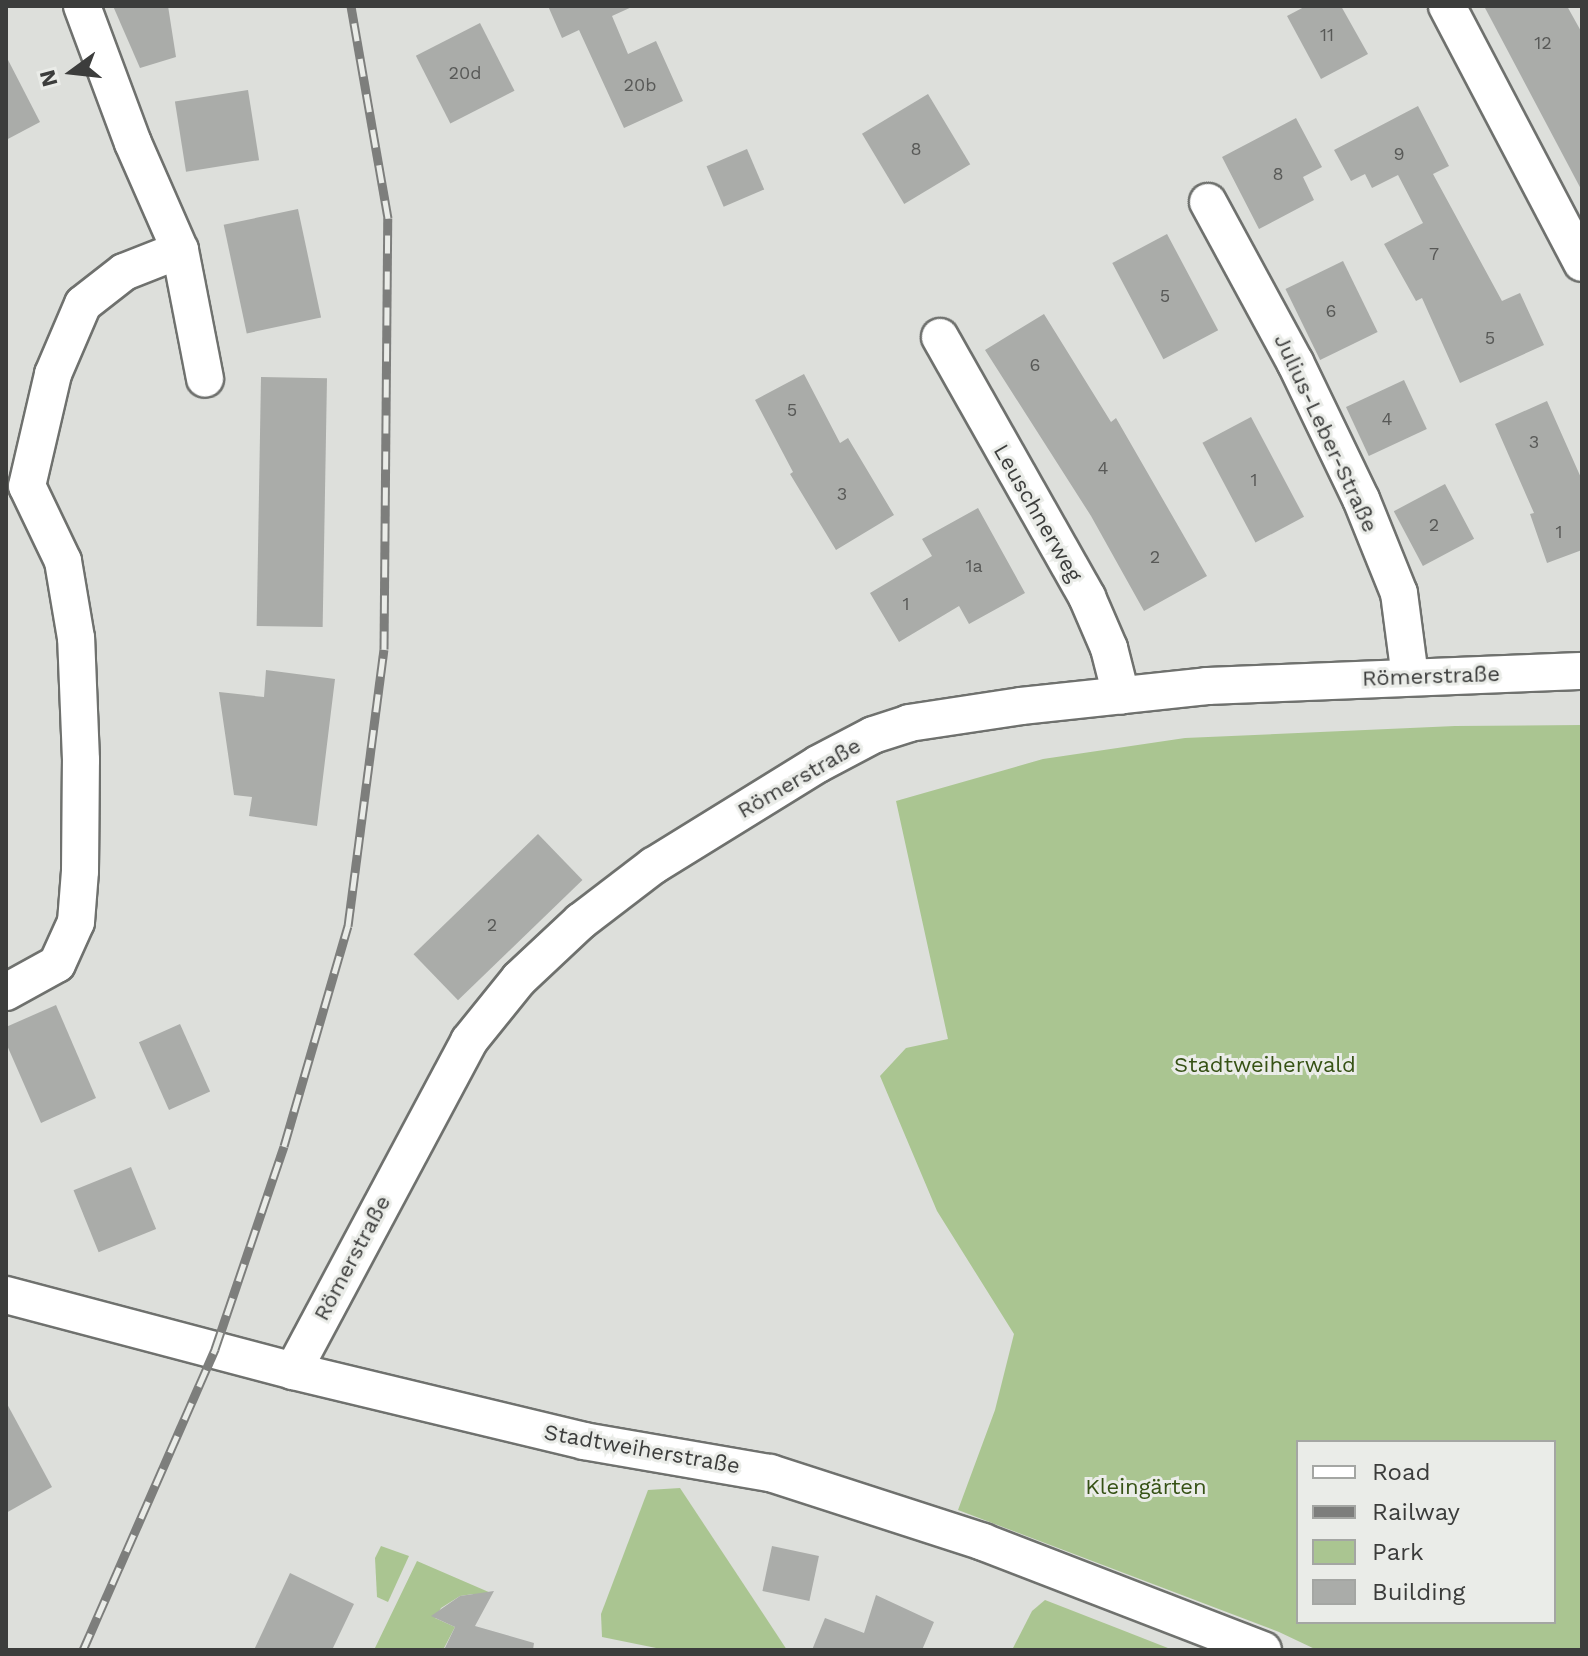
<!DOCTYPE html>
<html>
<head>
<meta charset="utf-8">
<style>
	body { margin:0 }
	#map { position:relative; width:1588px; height:1656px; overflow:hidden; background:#dddfdb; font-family:"Work Sans",sans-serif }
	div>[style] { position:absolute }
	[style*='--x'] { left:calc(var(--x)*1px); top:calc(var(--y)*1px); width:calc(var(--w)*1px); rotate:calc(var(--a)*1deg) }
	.green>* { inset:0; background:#aac591 }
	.building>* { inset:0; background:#aaaca9; transform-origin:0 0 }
	.roads { filter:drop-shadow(2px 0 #6f716e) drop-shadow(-2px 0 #6f716e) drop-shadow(0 2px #6f716e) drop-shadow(0 -2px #6f716e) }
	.street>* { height:36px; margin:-18px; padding:0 18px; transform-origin:18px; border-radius:18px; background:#fff }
	.rail>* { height:9px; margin-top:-4.5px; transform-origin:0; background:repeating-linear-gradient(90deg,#eaece8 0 18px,#7d7e7c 0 36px); box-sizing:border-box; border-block:2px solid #7d7e7c }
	span { translate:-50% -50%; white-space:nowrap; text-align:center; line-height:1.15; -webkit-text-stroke:6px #eaece8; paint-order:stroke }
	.number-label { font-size:18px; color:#585957 }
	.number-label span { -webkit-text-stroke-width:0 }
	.street-label { font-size:22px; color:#3c3d3c }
	.park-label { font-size:22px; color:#365215 }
	.frame { position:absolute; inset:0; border:8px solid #3c3d3c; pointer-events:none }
	.legend { position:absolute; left:1296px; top:1440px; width:260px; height:184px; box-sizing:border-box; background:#eaece8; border:2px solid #a4a6a3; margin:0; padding:10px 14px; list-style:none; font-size:24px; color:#3c3d3c }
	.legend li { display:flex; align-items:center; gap:16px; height:40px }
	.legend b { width:40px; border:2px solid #a4a6a3 }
	.north { position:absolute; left:32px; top:32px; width:80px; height:80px; -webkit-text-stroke:6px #eaece8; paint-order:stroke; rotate:255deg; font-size:22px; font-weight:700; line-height:32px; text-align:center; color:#3c3d3c }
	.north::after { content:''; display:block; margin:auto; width:28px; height:36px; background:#3c3d3c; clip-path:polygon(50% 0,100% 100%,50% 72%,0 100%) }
</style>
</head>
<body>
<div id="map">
	<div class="green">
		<i style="clip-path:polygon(evenodd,1582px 725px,1582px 1650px,1317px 1650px,1279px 1632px,958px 1510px,995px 1410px,1014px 1334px,937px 1211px,880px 1076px,906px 1048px,948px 1039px,896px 801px,1043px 759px,1185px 738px,1455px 726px,1582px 725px,1298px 1442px,1554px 1442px,1554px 1622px,1298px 1622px,1298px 1442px)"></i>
		<i style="clip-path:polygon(680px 1488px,762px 1612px,787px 1650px,666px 1650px,602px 1637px,601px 1614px,648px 1490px)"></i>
		<i style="clip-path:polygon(381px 1546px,409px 1556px,388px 1602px,377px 1597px,375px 1558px)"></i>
		<i style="clip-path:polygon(417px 1561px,491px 1593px,489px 1599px,473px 1594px,460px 1596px,441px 1608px,435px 1618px,455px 1627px,443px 1650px,374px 1650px)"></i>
		<i style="clip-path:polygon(1045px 1600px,1122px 1630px,1173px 1650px,1012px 1650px,1032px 1611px)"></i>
	</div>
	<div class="building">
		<i style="clip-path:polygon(113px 6px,168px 6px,176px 57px,140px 68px)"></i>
		<i style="clip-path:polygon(548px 6px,634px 6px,612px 16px,628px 54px,656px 41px,683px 101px,624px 128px,579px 30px,562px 38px)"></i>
		<i style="clip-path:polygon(1306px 6px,1341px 6px,1368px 54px,1321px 79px,1287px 16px)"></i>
		<i style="clip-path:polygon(1484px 6px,1567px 6px,1582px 33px,1582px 191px)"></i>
		<i style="left:480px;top:23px;width:76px;height:72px;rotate:63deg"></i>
		<i style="clip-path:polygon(6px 56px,40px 122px,6px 140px)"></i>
		<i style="left:248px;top:90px;width:71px;height:74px;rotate:81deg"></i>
		<i style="left:928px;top:94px;width:82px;height:77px;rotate:59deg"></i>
		<i style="clip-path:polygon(1418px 106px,1449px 166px,1433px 174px,1502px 301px,1520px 293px,1544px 345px,1460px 383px,1422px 298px,1416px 301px,1384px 244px,1423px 223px,1398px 175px,1372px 188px,1365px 174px,1351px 181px,1334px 150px)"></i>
		<i style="clip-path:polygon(1296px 118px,1322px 167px,1303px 177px,1314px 200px,1259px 229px,1222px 157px)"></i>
		<i style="left:747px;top:149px;width:44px;height:44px;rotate:67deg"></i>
		<i style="left:298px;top:209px;width:111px;height:76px;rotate:78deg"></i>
		<i style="left:1167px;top:234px;width:109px;height:62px;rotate:62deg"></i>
		<i style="left:1343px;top:261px;width:79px;height:64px;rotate:64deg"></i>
		<i style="clip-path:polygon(1044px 314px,1111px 422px,1116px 418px,1207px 576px,1144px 611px,1091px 516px,985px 350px)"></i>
		<i style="clip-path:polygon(804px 374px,840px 443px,848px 438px,894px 515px,836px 550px,790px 474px,793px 472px,755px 400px)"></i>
		<i style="left:261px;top:377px;width:66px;height:249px;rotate:1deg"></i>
		<i style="left:1404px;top:380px;width:54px;height:64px;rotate:65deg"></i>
		<i style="clip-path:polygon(1547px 401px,1582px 480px,1582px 550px,1547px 563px,1530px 514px,1534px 513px,1495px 424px)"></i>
		<i style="left:1251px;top:417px;width:113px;height:55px;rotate:62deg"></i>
		<i style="left:1445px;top:484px;width:62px;height:58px;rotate:62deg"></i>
		<i style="clip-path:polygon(978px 508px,1025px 593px,969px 624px,959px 606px,899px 642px,870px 593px,932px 556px,922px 539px)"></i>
		<i style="clip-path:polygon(266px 670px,335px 679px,317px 826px,249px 816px,252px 797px,234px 795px,219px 692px,264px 697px)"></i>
		<i style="left:538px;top:834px;width:64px;height:173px;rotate:46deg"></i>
		<i style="clip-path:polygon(56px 1005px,96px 1098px,41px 1123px,6px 1043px,6px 1027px)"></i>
		<i style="left:180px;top:1024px;width:74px;height:45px;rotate:66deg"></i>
		<i style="left:131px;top:1167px;width:67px;height:62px;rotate:68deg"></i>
		<i style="clip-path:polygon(6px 1402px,52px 1487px,6px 1513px)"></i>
		<i style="left:772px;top:1546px;width:48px;height:46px;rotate:12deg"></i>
		<i style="clip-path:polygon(290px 1573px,354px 1604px,332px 1650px,254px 1650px)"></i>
		<i style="clip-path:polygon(494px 1591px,475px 1626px,534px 1643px,533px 1650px,444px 1650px,455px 1627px,431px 1616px,460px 1596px)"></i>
		<i style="clip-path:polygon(876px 1595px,934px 1622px,922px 1650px,812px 1650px,825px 1618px,864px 1633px)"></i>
	</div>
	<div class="roads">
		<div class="street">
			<i style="--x:82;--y:6;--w:146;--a:69.6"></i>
			<i style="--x:133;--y:143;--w:117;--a:66.3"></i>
			<i style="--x:180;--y:250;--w:131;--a:79"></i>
			<i style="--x:1447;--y:6;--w:290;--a:62.3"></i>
			<i style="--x:1208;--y:202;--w:182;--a:61.5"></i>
			<i style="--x:1295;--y:362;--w:152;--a:64.3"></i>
			<i style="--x:1361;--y:499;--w:101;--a:68"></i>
			<i style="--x:1399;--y:593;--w:84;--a:82.5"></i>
			<i style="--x:940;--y:337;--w:299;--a:60.5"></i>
			<i style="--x:1087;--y:597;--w:56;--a:66.7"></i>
			<i style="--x:1109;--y:648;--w:49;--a:75.7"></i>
			<i style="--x:6;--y:992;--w:58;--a:-28.8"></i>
			<i style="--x:57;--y:964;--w:46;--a:-65.7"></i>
			<i style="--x:76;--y:922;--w:51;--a:-85.5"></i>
			<i style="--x:80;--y:871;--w:111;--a:-89.5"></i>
			<i style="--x:81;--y:760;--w:122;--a:-92.3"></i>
			<i style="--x:76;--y:638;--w:78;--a:-99.6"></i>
			<i style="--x:63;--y:561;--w:83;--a:-115.6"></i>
			<i style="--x:27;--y:486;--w:115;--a:-76.9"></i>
			<i style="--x:53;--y:374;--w:76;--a:-66.8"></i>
			<i style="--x:83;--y:304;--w:52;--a:-38"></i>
			<i style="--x:124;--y:272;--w:60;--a:-21.4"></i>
			<i style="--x:6;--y:1295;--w:297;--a:14.8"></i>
			<i style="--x:293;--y:1371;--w:299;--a:13.5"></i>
			<i style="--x:584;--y:1441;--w:189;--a:9.8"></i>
			<i style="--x:770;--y:1473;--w:224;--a:17.9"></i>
			<i style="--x:983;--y:1542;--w:300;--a:21.1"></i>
			<i style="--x:293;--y:1371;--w:374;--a:-61.9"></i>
			<i style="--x:469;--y:1041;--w:80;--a:-51.1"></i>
			<i style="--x:519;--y:979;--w:85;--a:-43.1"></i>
			<i style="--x:581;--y:921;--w:91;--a:-37.4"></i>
			<i style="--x:653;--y:866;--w:194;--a:-31.7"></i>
			<i style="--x:818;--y:764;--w:62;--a:-27.8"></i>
			<i style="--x:873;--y:735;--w:38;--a:-18"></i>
			<i style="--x:909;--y:723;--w:113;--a:-8.6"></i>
			<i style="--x:1021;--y:706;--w:187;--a:-6.1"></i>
			<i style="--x:1207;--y:686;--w:375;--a:-2.3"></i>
		</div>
	</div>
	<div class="rail">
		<i style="--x:83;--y:1650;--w:329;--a:-66.3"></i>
		<i style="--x:215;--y:1349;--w:214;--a:-71.2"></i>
		<i style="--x:284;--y:1146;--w:229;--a:-73.8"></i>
		<i style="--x:348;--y:926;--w:279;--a:-82.6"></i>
		<i style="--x:384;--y:649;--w:431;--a:-89.5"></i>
		<i style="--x:388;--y:218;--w:215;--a:-99.9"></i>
	</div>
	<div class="number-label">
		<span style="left:1327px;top:35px">11</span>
		<span style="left:1543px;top:43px">12</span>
		<span style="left:465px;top:73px">20d</span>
		<span style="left:640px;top:85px">20b</span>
		<span style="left:916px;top:149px">8</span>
		<span style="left:1399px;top:154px">9</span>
		<span style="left:1278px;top:174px">8</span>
		<span style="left:1434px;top:254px">7</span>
		<span style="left:1165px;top:296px">5</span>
		<span style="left:1331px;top:311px">6</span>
		<span style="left:1490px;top:338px">5</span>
		<span style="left:1035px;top:365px">6</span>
		<span style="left:792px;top:410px">5</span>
		<span style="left:1387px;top:419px">4</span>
		<span style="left:1534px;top:442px">3</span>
		<span style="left:1103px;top:468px">4</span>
		<span style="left:1254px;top:480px">1</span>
		<span style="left:842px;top:494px">3</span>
		<span style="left:1434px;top:525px">2</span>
		<span style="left:1559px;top:532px">1</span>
		<span style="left:1155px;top:557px">2</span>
		<span style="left:974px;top:566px">1a</span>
		<span style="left:906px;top:604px">1</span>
		<span style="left:492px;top:925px">2</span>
	</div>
	<div class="street-label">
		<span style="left:1326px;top:433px;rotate:65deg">Julius-Leber-Straße</span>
		<span style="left:1038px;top:513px;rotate:60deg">Leuschnerweg</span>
		<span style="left:1431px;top:676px;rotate:-2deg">Römerstraße</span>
		<span style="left:799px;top:778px;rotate:-30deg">Römerstraße</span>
		<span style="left:352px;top:1258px;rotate:-62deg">Römerstraße</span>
		<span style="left:642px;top:1449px;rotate:10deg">Stadtweiherstraße</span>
	</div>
	<div class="park-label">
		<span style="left:1265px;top:1065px">Stadtweiherwald</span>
		<span style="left:1146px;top:1487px">Kleingärten</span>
	</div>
	<div class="frame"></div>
	<ul class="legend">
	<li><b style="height:10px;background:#fff"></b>Road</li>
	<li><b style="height:10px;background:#7d7e7c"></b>Railway</li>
	<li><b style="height:22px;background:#aac591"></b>Park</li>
	<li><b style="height:22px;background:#aaaca9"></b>Building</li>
	</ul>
	<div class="north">N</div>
</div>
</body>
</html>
